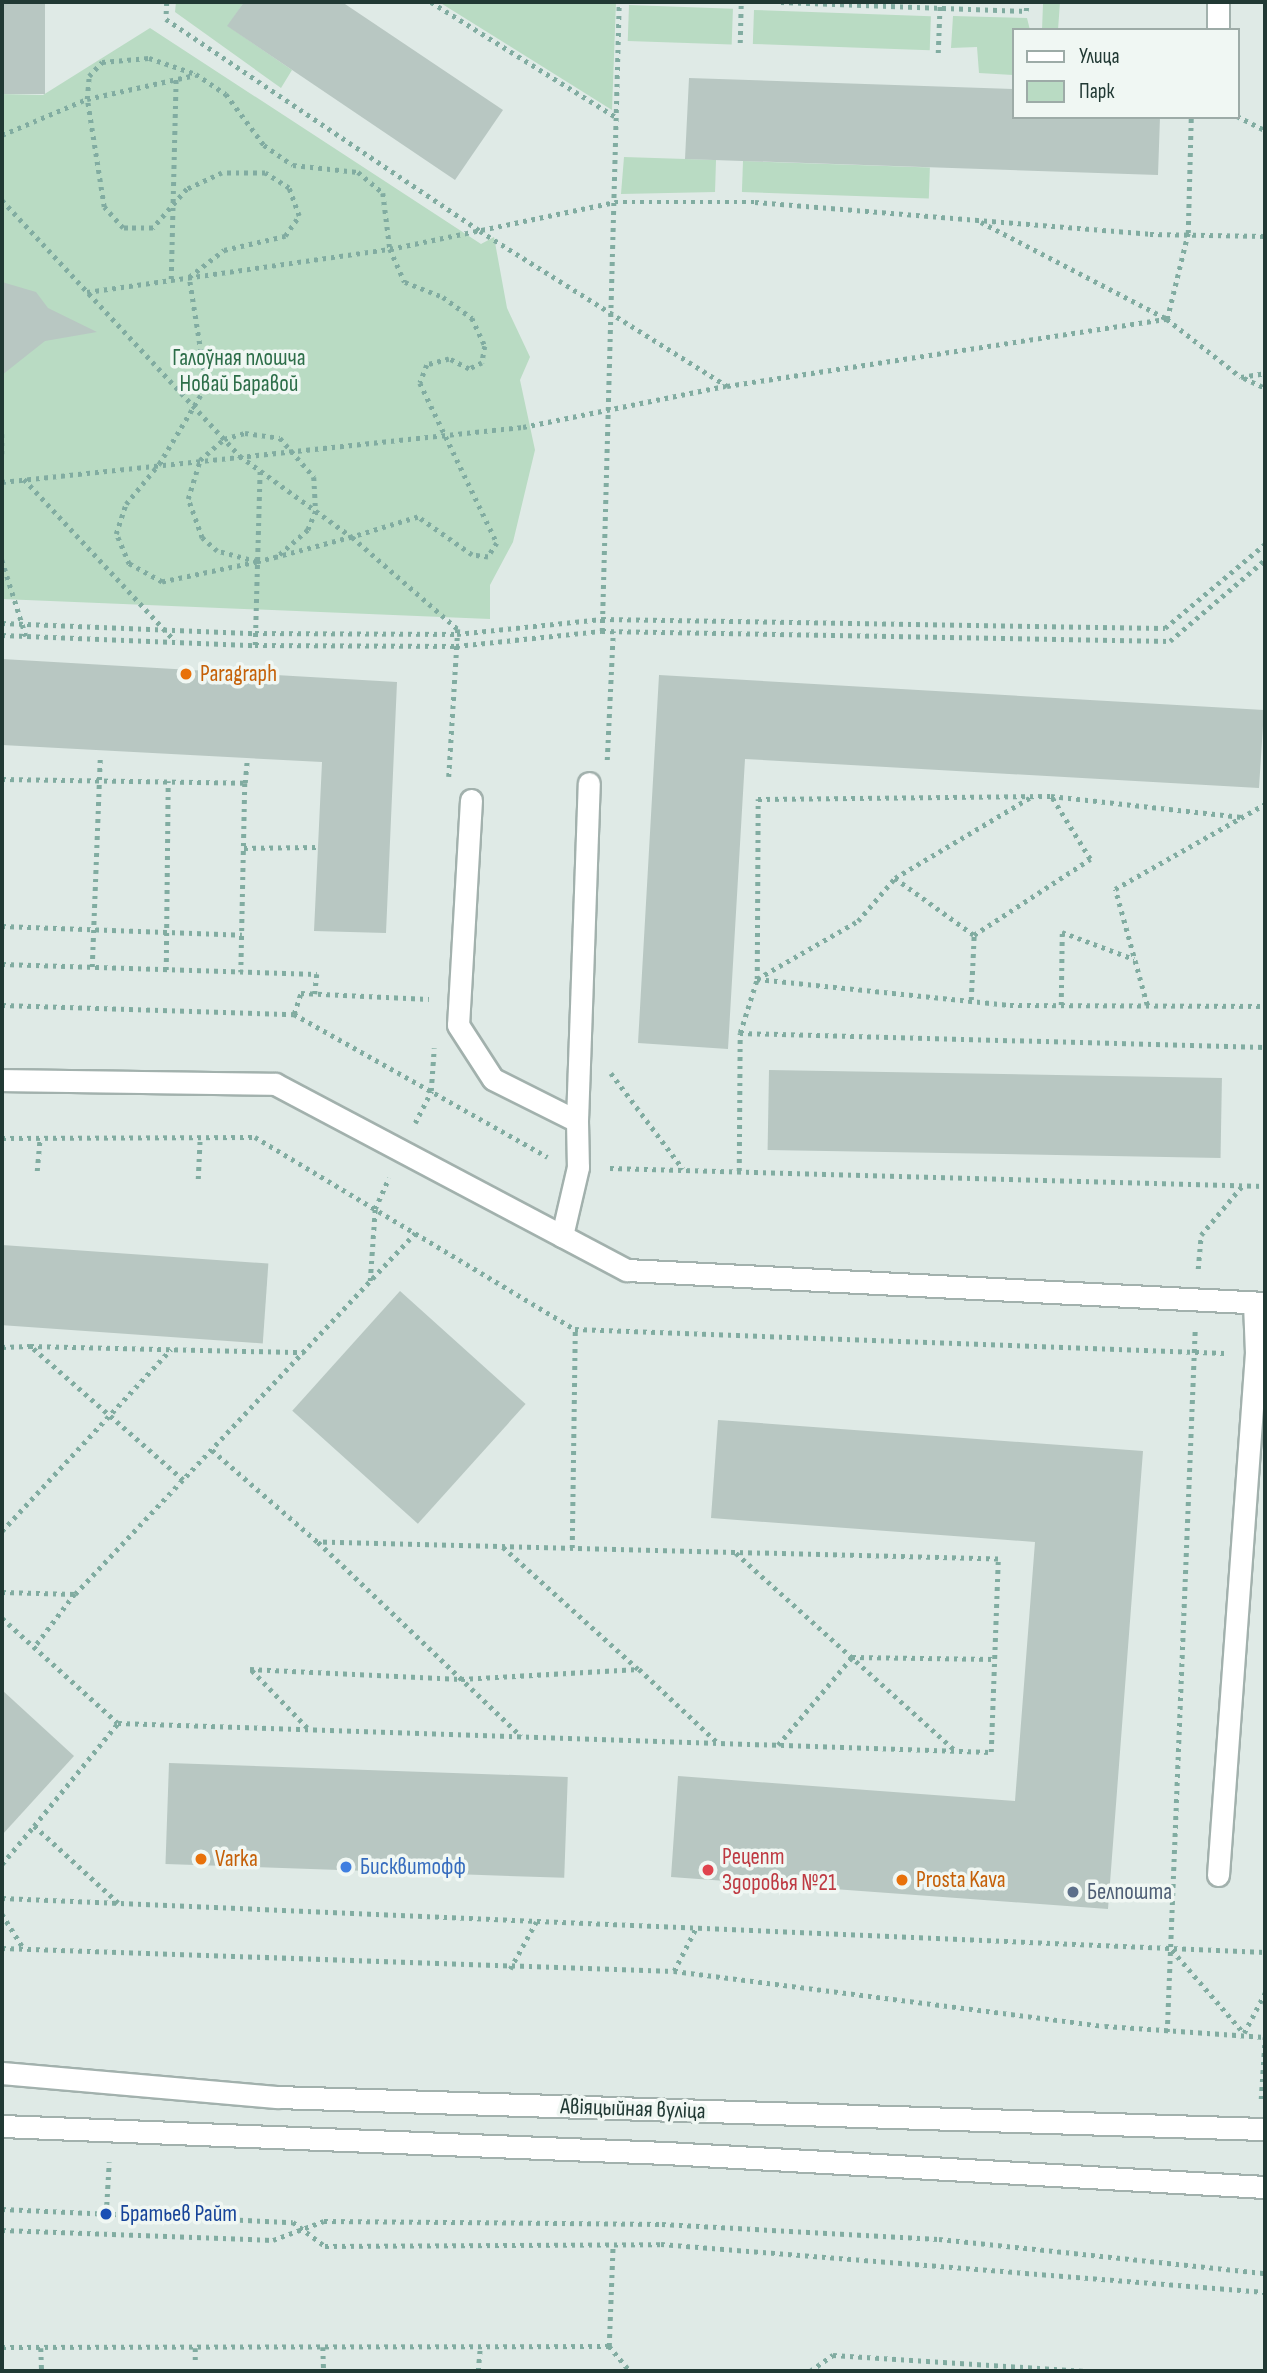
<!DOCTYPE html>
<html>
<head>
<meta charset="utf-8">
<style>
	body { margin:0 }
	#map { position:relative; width:1267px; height:2373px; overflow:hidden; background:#dfeae6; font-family:"Sofia Sans Condensed",sans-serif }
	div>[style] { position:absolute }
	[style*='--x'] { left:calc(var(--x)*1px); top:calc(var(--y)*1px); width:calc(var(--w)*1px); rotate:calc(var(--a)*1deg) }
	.green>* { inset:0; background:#b9dbc3; transform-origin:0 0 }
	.building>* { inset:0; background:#b8c7c2; transform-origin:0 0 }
	.path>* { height:4.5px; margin-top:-2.25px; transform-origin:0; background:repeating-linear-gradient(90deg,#81aca1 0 3.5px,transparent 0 8.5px) }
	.roads { filter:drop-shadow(2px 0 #a2b1ad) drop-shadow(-2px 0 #a2b1ad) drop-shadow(0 2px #a2b1ad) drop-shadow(0 -2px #a2b1ad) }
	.service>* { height:21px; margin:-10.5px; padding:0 10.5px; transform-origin:10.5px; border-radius:10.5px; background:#fff }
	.secondary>* { height:21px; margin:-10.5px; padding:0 10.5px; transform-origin:10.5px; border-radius:10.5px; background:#fff }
	.dots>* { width:19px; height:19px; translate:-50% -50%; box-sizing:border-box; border:4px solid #f0f7f3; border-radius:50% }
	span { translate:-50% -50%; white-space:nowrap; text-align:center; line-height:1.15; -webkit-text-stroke:7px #f0f7f3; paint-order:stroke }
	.park-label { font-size:23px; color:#2d6e49 }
	.food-label { font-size:23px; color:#c56008 }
	.left { translate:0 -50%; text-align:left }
	.health-label { font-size:23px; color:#be3a42 }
	.shop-label { font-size:23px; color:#366cbe }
	.service-label { font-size:23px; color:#4e5e75 }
	.street-label { font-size:23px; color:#213934 }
	.transit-label { font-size:23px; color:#164399 }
	.frame { position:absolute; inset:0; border:4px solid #213934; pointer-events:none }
	.legend { position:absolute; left:1012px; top:28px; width:228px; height:91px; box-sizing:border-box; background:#f0f7f3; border:2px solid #9daba7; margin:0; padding:9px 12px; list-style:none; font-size:21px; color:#213934 }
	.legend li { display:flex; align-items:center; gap:14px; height:35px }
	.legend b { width:35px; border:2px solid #9daba7 }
</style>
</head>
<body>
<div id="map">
	<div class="green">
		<i style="clip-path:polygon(176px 2px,244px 2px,228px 26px,292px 70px,281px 88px,175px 12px)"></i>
		<i style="clip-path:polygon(439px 2px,616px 2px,612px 110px)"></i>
		<i style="clip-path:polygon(1060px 2px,1058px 30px,1042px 30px,1043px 4px,1034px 2px)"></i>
		<i style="left:629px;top:5px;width:104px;height:36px;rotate:2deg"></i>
		<i style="left:754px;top:10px;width:177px;height:34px;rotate:2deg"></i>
		<i style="clip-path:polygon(953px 16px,1027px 18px,1030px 30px,1013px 30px,1013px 75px,979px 73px,977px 47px,951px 48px)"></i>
		<i style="clip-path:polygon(150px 28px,481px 244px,494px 237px,507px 308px,530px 357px,520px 380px,535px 450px,513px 542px,490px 585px,490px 619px,2px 599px,2px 94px,43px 95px)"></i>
		<i style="clip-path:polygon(624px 157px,716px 160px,715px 192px,621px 194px)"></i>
		<i style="left:743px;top:161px;width:187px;height:31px;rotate:2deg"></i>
	</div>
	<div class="building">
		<i style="left:2px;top:2px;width:43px;height:92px"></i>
		<i style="clip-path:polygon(244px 2px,342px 2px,503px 110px,455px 180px,227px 26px)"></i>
		<i style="clip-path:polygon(689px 78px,1013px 89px,1013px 117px,1160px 117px,1158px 175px,685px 159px)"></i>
		<i style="clip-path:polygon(2px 282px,36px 292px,48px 308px,97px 332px,45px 341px,2px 375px)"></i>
		<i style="clip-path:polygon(2px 659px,397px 682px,386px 933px,314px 931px,322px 762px,2px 745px)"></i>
		<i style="clip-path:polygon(659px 675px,1264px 710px,1259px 788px,745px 759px,728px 1049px,638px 1043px)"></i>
		<i style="left:769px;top:1070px;width:453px;height:80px;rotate:1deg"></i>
		<i style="left:2px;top:1245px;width:267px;height:80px;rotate:4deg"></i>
		<i style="left:400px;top:1291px;width:169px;height:161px;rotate:42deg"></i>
		<i style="clip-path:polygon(718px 1420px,1143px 1451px,1108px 1909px,671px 1877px,678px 1776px,1015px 1801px,1035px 1542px,711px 1518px)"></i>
		<i style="clip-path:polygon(2px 1690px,74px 1756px,2px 1835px)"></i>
		<i style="left:169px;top:1763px;width:399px;height:101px;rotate:2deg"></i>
	</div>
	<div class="path">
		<i style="--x:167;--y:2;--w:17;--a:93"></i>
		<i style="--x:166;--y:19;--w:379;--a:34"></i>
		<i style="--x:480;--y:231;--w:292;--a:32.1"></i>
		<i style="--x:727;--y:386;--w:445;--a:-8.7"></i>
		<i style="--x:1167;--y:319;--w:94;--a:38.1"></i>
		<i style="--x:1241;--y:377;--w:24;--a:-9"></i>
		<i style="--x:431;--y:2;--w:219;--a:31.9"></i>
		<i style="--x:781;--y:2;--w:245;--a:2.1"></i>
		<i style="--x:1026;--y:11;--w:9;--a:-84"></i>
		<i style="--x:740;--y:43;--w:41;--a:-88.6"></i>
		<i style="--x:938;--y:53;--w:51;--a:-87.8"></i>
		<i style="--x:1237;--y:116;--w:31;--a:27"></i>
		<i style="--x:2;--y:135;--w:92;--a:-23"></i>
		<i style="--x:87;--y:99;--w:111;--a:-12.5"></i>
		<i style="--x:2;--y:200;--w:350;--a:47.1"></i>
		<i style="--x:240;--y:456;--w:138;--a:35.9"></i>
		<i style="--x:352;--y:537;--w:140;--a:41"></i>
		<i style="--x:458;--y:629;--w:148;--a:93.5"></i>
		<i style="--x:981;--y:222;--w:210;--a:27.5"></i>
		<i style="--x:1167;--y:319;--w:89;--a:-76.3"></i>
		<i style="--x:1188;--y:233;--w:116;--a:-88.5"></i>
		<i style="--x:171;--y:279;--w:200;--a:-88.6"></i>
		<i style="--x:87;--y:292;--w:306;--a:-8.1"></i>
		<i style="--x:390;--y:249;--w:230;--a:-11.8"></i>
		<i style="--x:615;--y:202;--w:140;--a:0"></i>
		<i style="--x:755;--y:202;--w:396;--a:4.6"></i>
		<i style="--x:1150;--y:234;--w:115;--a:1"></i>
		<i style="--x:1244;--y:378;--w:23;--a:25"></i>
		<i style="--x:2;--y:434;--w:20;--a:90"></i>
		<i style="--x:24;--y:479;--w:221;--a:47"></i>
		<i style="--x:2;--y:482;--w:524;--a:-6.03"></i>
		<i style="--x:523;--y:427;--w:206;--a:-11.5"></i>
		<i style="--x:2;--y:560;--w:80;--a:72.5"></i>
		<i style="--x:257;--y:562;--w:97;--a:168.1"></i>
		<i style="--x:162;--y:582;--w:38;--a:-151"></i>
		<i style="--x:129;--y:564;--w:33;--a:-113"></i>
		<i style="--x:116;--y:534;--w:32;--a:-72"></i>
		<i style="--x:126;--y:504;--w:52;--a:-50.5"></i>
		<i style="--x:159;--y:464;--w:91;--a:-58.9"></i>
		<i style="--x:206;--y:386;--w:110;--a:-98.9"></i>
		<i style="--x:189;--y:277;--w:44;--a:-37.6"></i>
		<i style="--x:224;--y:250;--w:63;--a:-12.9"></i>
		<i style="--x:285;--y:236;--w:24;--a:-55"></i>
		<i style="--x:299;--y:216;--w:30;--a:-110"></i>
		<i style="--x:289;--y:188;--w:28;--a:-148"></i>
		<i style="--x:265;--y:173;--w:43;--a:180"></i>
		<i style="--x:222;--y:173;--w:38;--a:155"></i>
		<i style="--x:187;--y:189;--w:52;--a:131.1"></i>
		<i style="--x:153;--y:228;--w:30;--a:180"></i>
		<i style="--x:123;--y:228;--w:28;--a:-132"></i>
		<i style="--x:104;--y:207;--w:109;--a:-98.9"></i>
		<i style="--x:87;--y:99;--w:23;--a:-85"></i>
		<i style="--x:89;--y:76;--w:19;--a:-47"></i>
		<i style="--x:102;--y:62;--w:47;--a:-4.9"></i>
		<i style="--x:149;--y:58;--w:50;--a:18.8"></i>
		<i style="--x:196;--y:74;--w:36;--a:34"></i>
		<i style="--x:226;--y:94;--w:64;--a:53.3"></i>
		<i style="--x:264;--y:145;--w:35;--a:35"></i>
		<i style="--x:293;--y:165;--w:65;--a:6.1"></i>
		<i style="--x:358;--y:172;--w:33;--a:40"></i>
		<i style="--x:383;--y:193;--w:56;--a:82.9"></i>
		<i style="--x:390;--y:249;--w:36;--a:66"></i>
		<i style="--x:405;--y:282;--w:41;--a:21.5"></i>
		<i style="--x:443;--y:297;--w:36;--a:36"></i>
		<i style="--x:472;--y:318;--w:31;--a:65"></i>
		<i style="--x:485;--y:346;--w:17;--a:100"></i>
		<i style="--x:482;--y:363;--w:14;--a:155"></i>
		<i style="--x:469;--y:369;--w:22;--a:-153"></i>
		<i style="--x:449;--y:359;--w:23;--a:165"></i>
		<i style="--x:427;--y:365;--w:19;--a:111"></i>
		<i style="--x:420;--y:383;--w:178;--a:64.3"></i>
		<i style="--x:497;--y:543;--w:17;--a:123"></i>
		<i style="--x:488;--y:557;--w:16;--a:-173"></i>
		<i style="--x:472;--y:555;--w:66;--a:-144.9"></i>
		<i style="--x:418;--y:517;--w:69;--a:163.1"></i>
		<i style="--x:352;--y:537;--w:78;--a:165.1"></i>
		<i style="--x:277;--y:557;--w:21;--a:166"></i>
		<i style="--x:257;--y:562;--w:41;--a:-164.6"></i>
		<i style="--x:217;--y:551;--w:20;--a:-139"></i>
		<i style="--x:202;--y:538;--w:41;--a:-109.7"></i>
		<i style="--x:188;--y:499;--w:41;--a:-72.9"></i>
		<i style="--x:200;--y:460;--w:32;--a:-41"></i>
		<i style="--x:224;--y:439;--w:22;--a:-16"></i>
		<i style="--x:245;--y:433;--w:35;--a:8"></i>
		<i style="--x:280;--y:438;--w:52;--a:48.9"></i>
		<i style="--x:314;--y:477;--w:34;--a:87"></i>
		<i style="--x:316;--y:511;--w:21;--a:113"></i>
		<i style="--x:308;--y:530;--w:41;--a:138.9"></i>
		<i style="--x:2;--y:623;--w:253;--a:2.3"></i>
		<i style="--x:255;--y:633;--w:202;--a:0.3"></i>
		<i style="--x:457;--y:634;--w:146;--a:-5.9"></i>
		<i style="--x:602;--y:619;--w:563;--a:0.92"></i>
		<i style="--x:1165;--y:628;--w:131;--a:-40"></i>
		<i style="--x:602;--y:631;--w:629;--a:-88.45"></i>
		<i style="--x:2;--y:635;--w:253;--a:2.3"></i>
		<i style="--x:255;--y:645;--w:201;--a:0.3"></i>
		<i style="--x:456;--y:646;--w:147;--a:-5.9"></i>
		<i style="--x:602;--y:631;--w:568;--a:1.01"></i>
		<i style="--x:1170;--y:641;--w:125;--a:-40.5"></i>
		<i style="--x:255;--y:645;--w:174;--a:-88.4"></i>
		<i style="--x:607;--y:760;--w:129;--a:-87.3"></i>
		<i style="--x:2;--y:779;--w:243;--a:0.9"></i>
		<i style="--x:245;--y:783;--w:189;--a:91.2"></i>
		<i style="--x:245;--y:783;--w:24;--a:-85"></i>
		<i style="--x:244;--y:848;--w:74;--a:-0.8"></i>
		<i style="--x:895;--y:878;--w:158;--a:-30.8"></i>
		<i style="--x:2;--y:926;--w:240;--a:2.1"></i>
		<i style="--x:2;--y:964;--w:315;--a:1.8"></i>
		<i style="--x:317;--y:974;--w:20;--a:96"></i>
		<i style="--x:92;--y:967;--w:210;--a:-87.8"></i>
		<i style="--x:166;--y:970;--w:189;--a:-89.4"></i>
		<i style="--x:757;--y:979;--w:180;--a:-89.7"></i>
		<i style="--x:758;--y:799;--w:293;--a:-0.6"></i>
		<i style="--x:757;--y:979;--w:116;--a:-29.9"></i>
		<i style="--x:858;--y:921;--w:57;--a:-49.3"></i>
		<i style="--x:895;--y:878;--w:97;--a:35.8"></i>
		<i style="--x:971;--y:1000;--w:65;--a:-87.4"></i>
		<i style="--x:974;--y:935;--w:139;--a:-33.2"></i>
		<i style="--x:1090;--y:859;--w:74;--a:-121.8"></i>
		<i style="--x:1051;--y:796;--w:192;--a:6.3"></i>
		<i style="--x:2;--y:1005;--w:292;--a:1.8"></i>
		<i style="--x:294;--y:1014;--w:291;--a:29.4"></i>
		<i style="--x:1061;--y:1005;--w:73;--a:-89.2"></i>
		<i style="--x:1062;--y:932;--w:77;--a:20.6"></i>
		<i style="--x:1147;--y:1005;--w:120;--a:-105.4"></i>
		<i style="--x:1115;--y:889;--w:172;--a:-29.5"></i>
		<i style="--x:294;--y:1014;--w:22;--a:-72"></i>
		<i style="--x:301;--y:993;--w:128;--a:2.7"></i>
		<i style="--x:740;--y:1033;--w:525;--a:1.53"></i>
		<i style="--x:611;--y:1073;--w:120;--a:53.1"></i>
		<i style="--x:415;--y:1123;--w:36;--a:-63"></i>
		<i style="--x:431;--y:1091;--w:43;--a:-86"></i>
		<i style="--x:2;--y:1138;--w:253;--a:-0.2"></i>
		<i style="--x:255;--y:1137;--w:373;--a:31"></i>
		<i style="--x:575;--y:1329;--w:650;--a:2.11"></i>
		<i style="--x:610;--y:1168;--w:655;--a:1.57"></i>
		<i style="--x:37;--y:1171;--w:33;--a:-85"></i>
		<i style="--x:739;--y:1171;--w:138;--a:-89.6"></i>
		<i style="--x:740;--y:1033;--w:57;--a:-72.5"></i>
		<i style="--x:757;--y:979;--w:254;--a:5.9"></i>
		<i style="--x:1010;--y:1005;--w:255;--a:0.2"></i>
		<i style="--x:198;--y:1179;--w:42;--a:-87.3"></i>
		<i style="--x:1198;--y:1269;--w:34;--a:-85"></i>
		<i style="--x:1201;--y:1235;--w:64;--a:-50.1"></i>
		<i style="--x:370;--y:1281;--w:72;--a:-86"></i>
		<i style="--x:375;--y:1209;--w:34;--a:-66"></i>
		<i style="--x:2;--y:1347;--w:28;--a:-2"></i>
		<i style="--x:212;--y:1450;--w:140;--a:41"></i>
		<i style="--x:183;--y:1480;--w:203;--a:-138.8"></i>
		<i style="--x:30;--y:1346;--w:274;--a:1.3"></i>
		<i style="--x:2;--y:1531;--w:248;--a:-47.1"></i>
		<i style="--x:503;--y:1547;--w:182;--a:42.1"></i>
		<i style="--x:572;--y:1548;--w:219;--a:-89.2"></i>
		<i style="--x:736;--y:1553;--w:296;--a:42"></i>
		<i style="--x:2;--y:1592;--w:73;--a:1.6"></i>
		<i style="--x:75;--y:1594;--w:68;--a:127.2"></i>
		<i style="--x:75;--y:1594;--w:496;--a:-46.7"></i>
		<i style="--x:2;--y:1618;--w:156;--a:42.2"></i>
		<i style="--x:118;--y:1723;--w:873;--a:1.9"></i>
		<i style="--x:991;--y:1752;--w:193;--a:-87.9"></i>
		<i style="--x:998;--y:1559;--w:680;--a:-178.57"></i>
		<i style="--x:318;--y:1542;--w:281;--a:43.7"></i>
		<i style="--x:307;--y:1728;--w:82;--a:-134"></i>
		<i style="--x:250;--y:1669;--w:211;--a:2.7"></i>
		<i style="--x:461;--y:1679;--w:178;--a:-3.2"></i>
		<i style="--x:639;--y:1669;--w:108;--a:43.1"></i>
		<i style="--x:778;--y:1745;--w:115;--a:-49.9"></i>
		<i style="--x:852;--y:1657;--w:143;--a:0.8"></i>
		<i style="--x:2;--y:1864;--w:50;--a:-49.9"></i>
		<i style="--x:2;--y:1898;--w:1264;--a:2.45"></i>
		<i style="--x:118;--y:1903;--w:114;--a:-137.5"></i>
		<i style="--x:34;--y:1826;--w:133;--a:-50.8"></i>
		<i style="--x:2;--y:1914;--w:41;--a:57.8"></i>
		<i style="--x:2;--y:1948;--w:672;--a:1.96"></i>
		<i style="--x:674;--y:1971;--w:434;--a:7.3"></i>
		<i style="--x:1105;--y:2026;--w:160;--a:3.9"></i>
		<i style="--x:1172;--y:1950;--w:110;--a:49.1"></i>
		<i style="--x:1244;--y:2033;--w:45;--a:-62.3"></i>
		<i style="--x:510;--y:1969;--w:54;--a:-61"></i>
		<i style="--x:674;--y:1971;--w:48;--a:-62.9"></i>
		<i style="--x:1167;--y:2032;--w:703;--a:-87.72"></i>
		<i style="--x:1261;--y:2099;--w:62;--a:-86.3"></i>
		<i style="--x:2;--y:2209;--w:291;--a:2.6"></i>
		<i style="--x:293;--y:2222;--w:40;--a:37"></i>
		<i style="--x:325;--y:2246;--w:336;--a:-0.3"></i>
		<i style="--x:661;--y:2244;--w:606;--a:4.54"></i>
		<i style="--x:106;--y:2214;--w:52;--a:-86.7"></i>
		<i style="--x:2;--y:2230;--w:271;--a:2.1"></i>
		<i style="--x:273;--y:2240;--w:54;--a:-20.4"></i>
		<i style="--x:324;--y:2221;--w:338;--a:0.5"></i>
		<i style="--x:662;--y:2224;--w:277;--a:3.1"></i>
		<i style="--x:939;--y:2239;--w:328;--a:6"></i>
		<i style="--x:609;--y:2346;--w:102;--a:-87.8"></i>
		<i style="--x:2;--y:2347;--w:607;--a:-0.09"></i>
		<i style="--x:609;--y:2346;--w:33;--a:50"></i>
		<i style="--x:323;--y:2347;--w:23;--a:88"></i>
		<i style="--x:41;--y:2348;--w:23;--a:88"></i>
		<i style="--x:195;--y:2360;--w:12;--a:-90"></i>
		<i style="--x:478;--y:2371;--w:24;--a:-85"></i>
		<i style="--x:810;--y:2371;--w:28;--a:-35"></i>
		<i style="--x:833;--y:2355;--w:253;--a:3.6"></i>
	</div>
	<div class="roads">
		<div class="service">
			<i style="--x:1218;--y:30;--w:28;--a:-90"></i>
			<i style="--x:471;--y:800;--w:225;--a:93.3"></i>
			<i style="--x:458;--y:1025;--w:64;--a:57.1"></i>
			<i style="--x:493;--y:1079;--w:94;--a:26.6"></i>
			<i style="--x:577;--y:1121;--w:46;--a:88.8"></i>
			<i style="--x:578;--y:1167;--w:71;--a:103.1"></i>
			<i style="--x:2;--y:1080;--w:273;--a:0.8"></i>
			<i style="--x:275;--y:1084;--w:398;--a:27.9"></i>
			<i style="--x:627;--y:1270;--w:639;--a:2.96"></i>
			<i style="--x:577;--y:1121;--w:338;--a:-88"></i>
			<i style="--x:1218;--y:1875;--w:523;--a:-85.84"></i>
			<i style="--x:1256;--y:1353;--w:49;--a:-92.3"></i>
		</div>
		<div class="secondary">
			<i style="--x:2;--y:2073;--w:276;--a:5"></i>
			<i style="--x:277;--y:2097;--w:989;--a:1.86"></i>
			<i style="--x:2;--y:2126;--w:665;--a:2.33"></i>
			<i style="--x:666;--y:2153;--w:600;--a:3.25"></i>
		</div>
	</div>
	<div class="dots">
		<i style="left:186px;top:674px;background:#e8710a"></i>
		<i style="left:201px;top:1859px;background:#e8710a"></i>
		<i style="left:346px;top:1867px;background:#3f7fe0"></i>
		<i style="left:708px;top:1870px;background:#e0444e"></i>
		<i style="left:902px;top:1880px;background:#e8710a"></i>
		<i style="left:1073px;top:1892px;background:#5c6f8a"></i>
		<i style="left:106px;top:2214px;background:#1a4fb4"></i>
	</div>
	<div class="park-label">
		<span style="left:239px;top:371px">Галоўная плошча<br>Новай Баравой</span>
	</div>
	<div class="food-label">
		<span class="left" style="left:200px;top:674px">Paragraph</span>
		<span class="left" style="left:215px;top:1859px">Varka</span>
		<span class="left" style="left:916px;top:1880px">Prosta Kava</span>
	</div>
	<div class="health-label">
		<span class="left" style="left:722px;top:1870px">Рецепт<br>Здоровья №21</span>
	</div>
	<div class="shop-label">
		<span class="left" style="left:360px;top:1867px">Бисквитофф</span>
	</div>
	<div class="service-label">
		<span class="left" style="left:1087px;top:1892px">Белпошта</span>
	</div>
	<div class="street-label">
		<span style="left:633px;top:2109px;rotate:2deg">Авіяцыйная вуліца</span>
	</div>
	<div class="transit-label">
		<span class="left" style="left:120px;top:2214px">Братьев Райт</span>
	</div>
	<div class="frame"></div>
	<ul class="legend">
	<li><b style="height:9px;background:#fff"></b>Улица</li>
	<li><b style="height:19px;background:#b9dbc3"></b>Парк</li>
	</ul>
</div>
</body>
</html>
